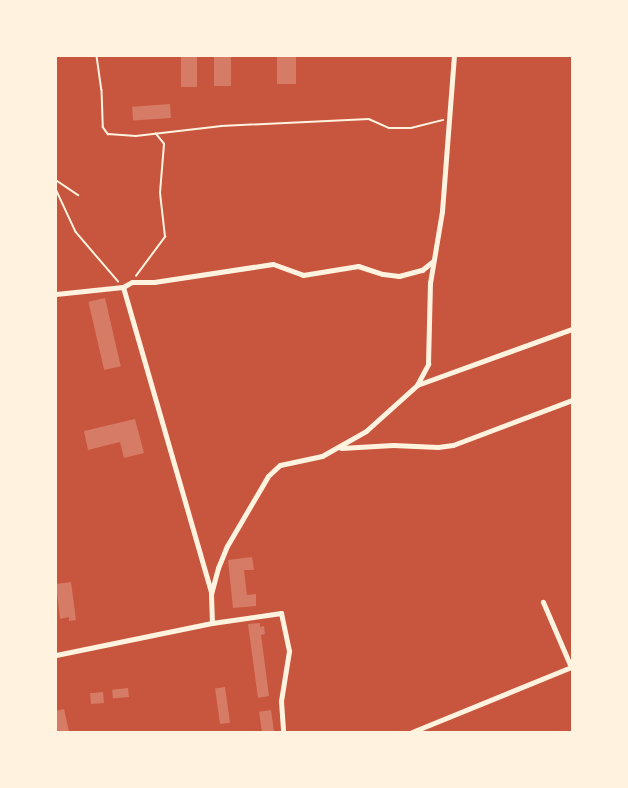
<!DOCTYPE html>
<html>
<head>
<meta charset="utf-8">
<style>
	body { margin:0 }
	#map { position:relative; width:628px; height:788px; overflow:hidden; background:#c8553d; font-family:"Golos Text",sans-serif }
	div>[style] { position:absolute }
	[style*='--x'] { left:calc(var(--x)*1px); top:calc(var(--y)*1px); width:calc(var(--w)*1px); rotate:calc(var(--a)*1deg) }
	.building>* { inset:0; background:#d67c66; transform-origin:0 0 }
	.path>* { height:1.5px; margin:-0.75px; padding:0 0.75px; transform-origin:0.75px; border-radius:0.75px; background:#fff3e0 }
	.minor>* { height:5px; margin:-2.5px; padding:0 2.5px; transform-origin:2.5px; border-radius:2.5px; background:#fff3e0 }
	span { translate:-50% -50%; white-space:nowrap; text-align:center; line-height:1.15; -webkit-text-stroke:6px #fff3e0; paint-order:stroke }
	.frame { position:absolute; inset:0; border:57px solid #fff3e0; pointer-events:none }
</style>
</head>
<body>
<div id="map">
	<div class="building">
		<i style="left:181px;top:56px;width:16px;height:31px"></i>
		<i style="left:214px;top:56px;width:17px;height:30px"></i>
		<i style="left:277px;top:56px;width:19px;height:28px"></i>
		<i style="left:170px;top:104px;width:14px;height:38px;rotate:86deg"></i>
		<i style="left:105px;top:298px;width:70px;height:17px;rotate:77deg"></i>
		<i style="clip-path:polygon(135px 419px,144px 453px,124px 458px,120px 442px,88px 450px,84px 431px)"></i>
		<i style="clip-path:polygon(252px 557px,254px 570px,244px 570px,247px 595px,256px 594px,256px 606px,233px 608px,228px 560px)"></i>
		<i style="clip-path:polygon(71px 582px,76px 620px,69px 621px,69px 617px,60px 619px,56px 584px)"></i>
		<i style="clip-path:polygon(260px 623px,260px 627px,264px 626px,265px 634px,261px 635px,269px 696px,258px 698px,248px 624px)"></i>
		<i style="left:225px;top:687px;width:36px;height:10px;rotate:82deg"></i>
		<i style="left:128px;top:688px;width:9px;height:16px;rotate:84deg"></i>
		<i style="left:103px;top:692px;width:11px;height:13px;rotate:85deg"></i>
		<i style="clip-path:polygon(64px 709px,69px 732px,56px 732px,56px 711px)"></i>
		<i style="left:271px;top:710px;width:22px;height:12px;rotate:82deg"></i>
	</div>
	<div class="path">
		<i style="--x:97;--y:56;--w:34;--a:82"></i>
		<i style="--x:102;--y:90;--w:37;--a:88"></i>
		<i style="--x:103;--y:127;--w:9;--a:54"></i>
		<i style="--x:108;--y:134;--w:28;--a:4"></i>
		<i style="--x:136;--y:136;--w:86;--a:-6.7"></i>
		<i style="--x:221;--y:126;--w:148;--a:-2.7"></i>
		<i style="--x:369;--y:119;--w:22;--a:24"></i>
		<i style="--x:389;--y:128;--w:22;--a:0"></i>
		<i style="--x:411;--y:128;--w:33;--a:-14"></i>
		<i style="--x:56;--y:180;--w:27;--a:34"></i>
		<i style="--x:56;--y:189;--w:47;--a:65.1"></i>
		<i style="--x:76;--y:232;--w:65;--a:49.4"></i>
		<i style="--x:136;--y:276;--w:49;--a:-53.4"></i>
		<i style="--x:165;--y:237;--w:44;--a:-96.5"></i>
		<i style="--x:160;--y:193;--w:49;--a:-85.3"></i>
		<i style="--x:164;--y:144;--w:13;--a:-129"></i>
	</div>
	<div class="minor">
		<i style="--x:123;--y:287;--w:317;--a:73.9"></i>
		<i style="--x:56;--y:294;--w:67;--a:-6"></i>
		<i style="--x:123;--y:287;--w:10;--a:-29"></i>
		<i style="--x:132;--y:282;--w:22;--a:0"></i>
		<i style="--x:154;--y:282;--w:120;--a:-8.6"></i>
		<i style="--x:273;--y:264;--w:32;--a:20"></i>
		<i style="--x:303;--y:275;--w:56;--a:-9.3"></i>
		<i style="--x:358;--y:266;--w:26;--a:18"></i>
		<i style="--x:383;--y:274;--w:16;--a:7"></i>
		<i style="--x:399;--y:276;--w:24;--a:-15"></i>
		<i style="--x:422;--y:270;--w:14;--a:-39"></i>
		<i style="--x:417;--y:385;--w:165;--a:-19.9"></i>
		<i style="--x:341;--y:448;--w:52;--a:-3.3"></i>
		<i style="--x:393;--y:445;--w:45;--a:2.5"></i>
		<i style="--x:438;--y:447;--w:15;--a:-8"></i>
		<i style="--x:453;--y:445;--w:127;--a:-20.7"></i>
		<i style="--x:212;--y:623;--w:29;--a:-92"></i>
		<i style="--x:211;--y:594;--w:27;--a:-75"></i>
		<i style="--x:218;--y:568;--w:24;--a:-68"></i>
		<i style="--x:227;--y:546;--w:81;--a:-59.6"></i>
		<i style="--x:268;--y:476;--w:16;--a:-43"></i>
		<i style="--x:280;--y:465;--w:43;--a:-12.1"></i>
		<i style="--x:322;--y:456;--w:51;--a:-29.6"></i>
		<i style="--x:366;--y:431;--w:69;--a:-42"></i>
		<i style="--x:417;--y:385;--w:24;--a:-62"></i>
		<i style="--x:428;--y:364;--w:81;--a:-88.6"></i>
		<i style="--x:430;--y:283;--w:73;--a:-80.5"></i>
		<i style="--x:442;--y:211;--w:155;--a:-85.6"></i>
		<i style="--x:56;--y:655;--w:159;--a:-11.6"></i>
		<i style="--x:212;--y:623;--w:70;--a:-8.2"></i>
		<i style="--x:281;--y:613;--w:39;--a:78"></i>
		<i style="--x:289;--y:651;--w:51;--a:99.1"></i>
		<i style="--x:281;--y:701;--w:31;--a:86"></i>
		<i style="--x:412;--y:732;--w:172;--a:-22.2"></i>
		<i style="--x:571;--y:667;--w:71;--a:-113.3"></i>
	</div>
	<div class="frame"></div>
</div>
</body>
</html>
